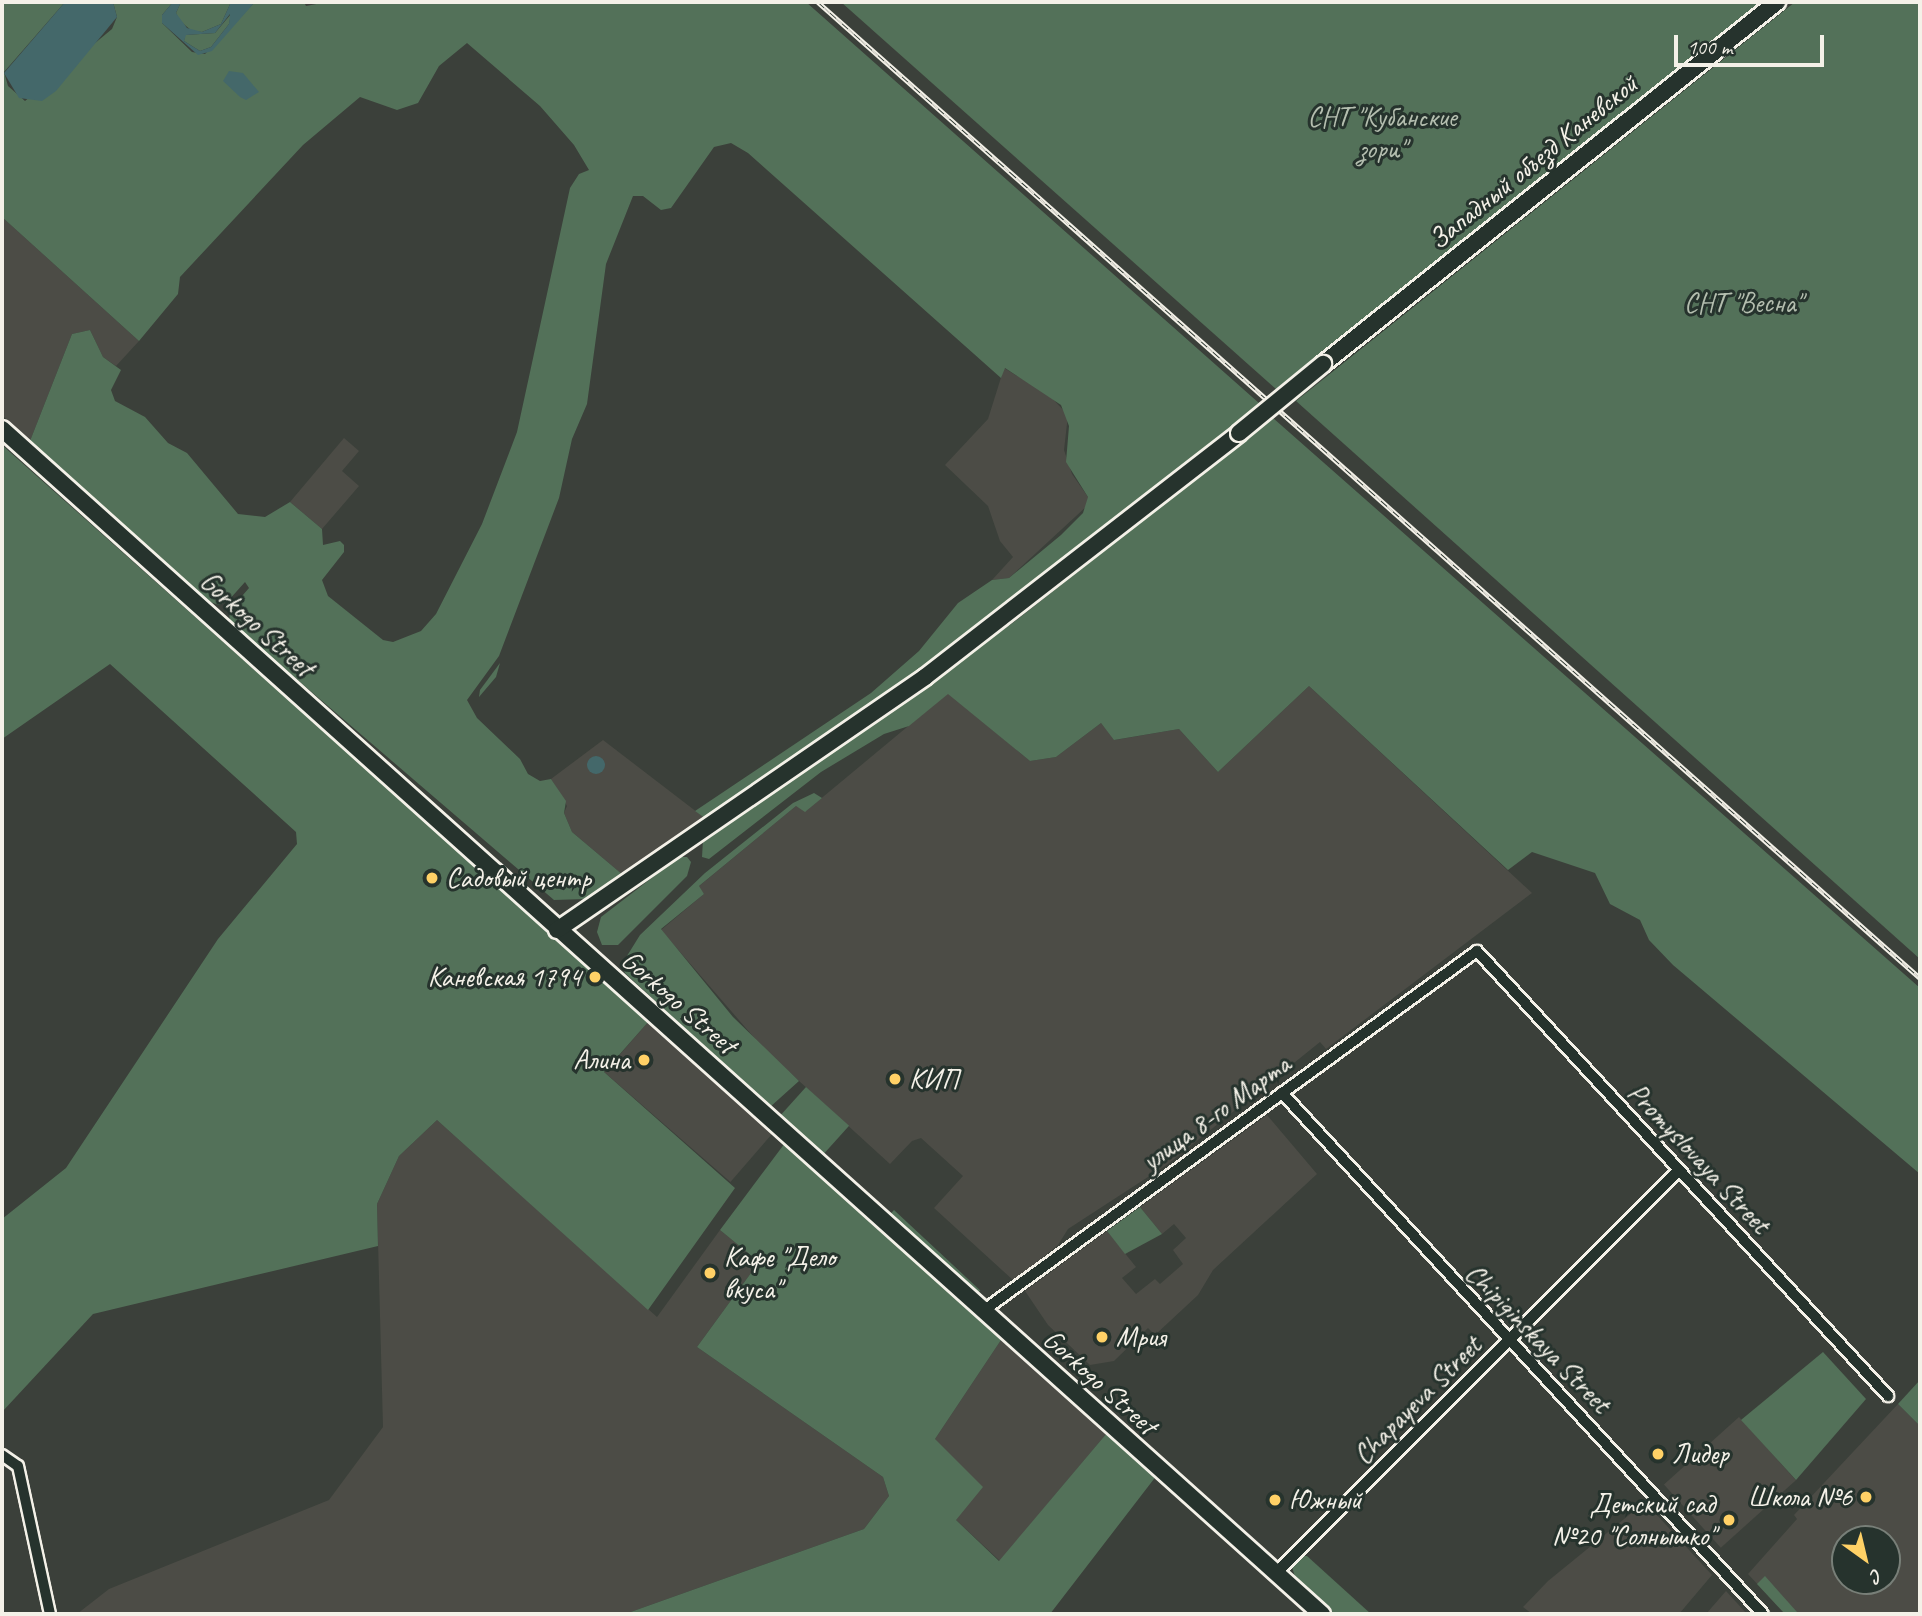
<!DOCTYPE html>
<html>
<head>
<meta charset="utf-8">
<style>
	body { margin:0 }
	#map { position:relative; width:1922px; height:1616px; overflow:hidden; background:#3b403a; font-family:Caveat,sans-serif }
	div>[style] { position:absolute }
	[style*='--x'] { left:calc(var(--x)*1px); top:calc(var(--y)*1px); width:calc(var(--w)*1px); rotate:calc(var(--a)*1deg) }
	.built>* { inset:0; background:#4c4c46; transform-origin:0 0 }
	.green>* { inset:0; background:#537159; transform-origin:0 0 }
	.water>* { inset:0; background:#44686a }
	.round { border-radius:50% }
	.roads { filter:drop-shadow(2px 0 #f4f1e8) drop-shadow(-2px 0 #f4f1e8) drop-shadow(0 2px #f4f1e8) drop-shadow(0 -2px #f4f1e8) }
	.minor>* { height:10px; margin:-5px; padding:0 5px; transform-origin:5px; border-radius:5px; background:#26332d }
	.secondary>* { height:16px; margin:-8px; padding:0 8px; transform-origin:8px; border-radius:8px; background:#26332d }
	.rail>* { height:5px; margin-top:-2.5px; transform-origin:0; background:repeating-linear-gradient(90deg,#26332d 0 8px,#f4f1e8 0 16px); box-sizing:border-box; border-block:2px solid #f4f1e8 }
	.bridges { filter:drop-shadow(2px 0 #f4f1e8) drop-shadow(-2px 0 #f4f1e8) drop-shadow(0 2px #f4f1e8) drop-shadow(0 -2px #f4f1e8) }
	.secondary-bridge>* { height:16px; margin:-8px; padding:0 8px; transform-origin:8px; border-radius:8px; background:#26332d }
	.dots>* { width:19px; height:19px; translate:-50% -50%; box-sizing:border-box; border:4px solid #26332d; border-radius:50% }
	span { translate:-50% -50%; white-space:nowrap; text-align:center; line-height:1.15; -webkit-text-stroke:6px #26332d; paint-order:stroke }
	.park-label { font-size:28px; color:#b4beaf }
	.street-label { font-size:28px; color:#f4f1e8 }
	.poi-label { font-size:28px; color:#f4f1e8 }
	.left { translate:0 -50%; text-align:left }
	.right { translate:-100% -50%; text-align:right }
	.frame { position:absolute; inset:0; border:4px solid #f4f1e8; pointer-events:none }
	.north { position:absolute; left:1831px; top:1525px; width:70px; height:70px; box-sizing:border-box; background:#26332d; border:2px solid #787f78; border-radius:50%; rotate:146deg; font-size:19px; font-weight:700; line-height:28px; text-align:center; color:#f4f1e8 }
	.north::after { content:''; display:block; margin:auto; width:24px; height:32px; background:#ffd166; clip-path:polygon(50% 0,100% 100%,50% 72%,0 100%) }
	.scale { position:absolute; left:1674px; top:35px; width:150px; height:32px; box-sizing:border-box; border:4px solid #f4f1e8; border-top:0; padding-left:9px; font-size:21px; line-height:24px; white-space:nowrap; color:#f4f1e8; -webkit-text-stroke:5px #26332d; paint-order:stroke }
</style>
</head>
<body>
<div id="map">
	<div class="built">
		<i style="clip-path:polygon(2px 217px,139px 341px,116px 366px,103px 357px,90px 330px,72px 334px,30px 441px,2px 415px)"></i>
		<i style="clip-path:polygon(1004px 368px,1049px 395px,1068px 415px,1064px 450px,1072px 474px,1088px 497px,1088px 505px,1009px 578px,992px 580px,1013px 557px,1000px 541px,988px 506px,945px 465px,988px 419px)"></i>
		<i style="clip-path:polygon(344px 438px,359px 451px,342px 471px,359px 486px,322px 529px,290px 502px)"></i>
		<i style="clip-path:polygon(1309px 686px,1532px 893px,1326px 1049px,1320px 1042px,1168px 1164px,1068px 1229px,1058px 1245px,1014px 1281px,934px 1208px,963px 1176px,921px 1138px,912px 1141px,890px 1164px,764px 1049px,661px 930px,704px 894px,698px 887px,796px 806px,806px 811px,948px 693px,1030px 761px,1056px 757px,1101px 723px,1115px 740px,1179px 729px,1218px 772px)"></i>
		<i style="clip-path:polygon(603px 740px,706px 819px,623px 875px,572px 832px,564px 813px,567px 806px,551px 779px)"></i>
		<i style="left:649px;top:1021px;width:167px;height:68px;rotate:41deg"></i>
		<i style="clip-path:polygon(1267px 1115px,1317px 1174px,1213px 1270px,1198px 1295px,1155px 1335px,1148px 1328px,1114px 1361px,1090px 1365px,1048px 1325px,1025px 1291px,1107px 1231px,1136px 1267px,1122px 1278px,1136px 1294px,1155px 1279px,1160px 1284px,1183px 1264px,1173px 1250px,1186px 1238px,1174px 1224px,1162px 1234px,1140px 1207px)"></i>
		<i style="clip-path:polygon(437px 1120px,657px 1317px,720px 1230px,759px 1262px,697px 1347px,883px 1477px,889px 1496px,864px 1529px,625px 1614px,77px 1614px,109px 1589px,329px 1500px,383px 1427px,377px 1204px,399px 1156px)"></i>
		<i style="clip-path:polygon(1001px 1340px,1107px 1433px,1000px 1561px,956px 1520px,935px 1439px)"></i>
		<i style="clip-path:polygon(evenodd,1898px 1404px,1920px 1426px,1920px 1614px,1785px 1614px,1748px 1574px,1797px 1519px,1794px 1515px,1898px 1404px,1845px 1539px,1887px 1539px,1887px 1581px,1845px 1581px,1845px 1539px)"></i>
		<i style="left:1739px;top:1417px;width:85px;height:101px;rotate:48deg"></i>
		<i style="clip-path:polygon(1645px 1502px,1712px 1575px,1679px 1614px,1532px 1614px,1523px 1607px,1548px 1581px)"></i>
		<i style="clip-path:polygon(1726px 1591px,1747px 1614px,1706px 1614px)"></i>
	</div>
	<div class="green">
		<i style="clip-path:polygon(2px 2px,65px 2px,4px 72px,8px 86px,25px 101px,112px 29px,117px 17px,113px 2px,173px 2px,162px 15px,162px 23px,192px 52px,205px 54px,255px 2px,304px 2px,306px 6px,327px 2px,806px 2px,1260px 404px,973px 635px,706px 819px,695px 811px,871px 693px,919px 651px,958px 603px,992px 580px,1009px 578px,1061px 535px,1083px 513px,1088px 497px,1066px 462px,1069px 426px,1061px 405px,1005px 368px,1001px 378px,748px 153px,731px 143px,714px 147px,671px 208px,661px 210px,643px 196px,633px 196px,606px 264px,587px 404px,572px 439px,559px 498px,499px 656px,467px 700px,477px 718px,520px 759px,528px 774px,540px 781px,551px 779px,555px 785px,566px 801px,564px 813px,572px 832px,623px 875px,586px 899px,554px 900px,230px 622px,229px 611px,249px 588px,245px 582px,228px 601px,219px 605px,210px 602px,30px 441px,72px 334px,90px 330px,103px 357px,121px 370px,111px 390px,115px 401px,145px 417px,168px 443px,187px 453px,238px 514px,265px 517px,290px 502px,322px 529px,323px 545px,340px 541px,344px 545px,344px 552px,322px 580px,328px 596px,383px 640px,393px 642px,421px 631px,436px 614px,482px 524px,517px 432px,570px 188px,579px 174px,589px 170px,574px 145px,540px 106px,467px 43px,439px 66px,418px 103px,397px 110px,360px 97px,303px 145px,180px 277px,178px 294px,139px 341px,2px 217px)"></i>
		<i style="clip-path:polygon(181px 2px,231px 2px,221px 24px,202px 32px,192px 31px,180px 21px,176px 13px)"></i>
		<i style="clip-path:polygon(841px 2px,1761px 2px,1276px 389px)"></i>
		<i style="clip-path:polygon(1795px 2px,1920px 2px,1920px 959px,1296px 401px)"></i>
		<i style="clip-path:polygon(231px 14px,229px 24px,211px 47px,200px 51px,184px 41px,185px 35px,215px 33px)"></i>
		<i style="clip-path:polygon(1273px 418px,1920px 988px,1920px 1174px,1673px 965px,1649px 940px,1640px 920px,1610px 904px,1595px 873px,1532px 852px,1508px 870px,1309px 686px,1218px 772px,1179px 729px,1114px 740px,1101px 723px,1056px 757px,1030px 761px,948px 694px,909px 726px,884px 734px,821px 772px,709px 859px,702px 857px,703px 840px,1014px 622px)"></i>
		<i style="clip-path:polygon(2px 445px,649px 1021px,604px 1072px,735px 1188px,648px 1310px,437px 1120px,399px 1156px,377px 1204px,378px 1246px,93px 1314px,2px 1412px,2px 1219px,66px 1168px,218px 939px,297px 844px,296px 832px,110px 664px,2px 739px)"></i>
		<i style="clip-path:polygon(500px 663px,496px 677px,479px 697px,480px 690px)"></i>
		<i style="clip-path:polygon(814px 793px,822px 798px,805px 812px,796px 806px,699px 886px,704px 894px,661px 929px,733px 1017px,799px 1081px,770px 1107px,625px 973px,622px 964px,640px 935px,705px 873px,793px 803px)"></i>
		<i style="clip-path:polygon(679px 857px,687px 857px,691px 862px,687px 876px,618px 945px,602px 945px,597px 932px,601px 917px)"></i>
		<i style="left:806px;top:1087px;width:58px;height:38px;rotate:42deg"></i>
		<i style="clip-path:polygon(785px 1143px,1001px 1340px,935px 1439px,983px 1487px,956px 1520px,999px 1561px,1107px 1433px,1157px 1475px,1050px 1614px,625px 1614px,864px 1529px,889px 1496px,883px 1477px,697px 1347px,759px 1262px,720px 1230px)"></i>
		<i style="clip-path:polygon(1140px 1207px,1162px 1234px,1125px 1254px,1107px 1231px)"></i>
		<i style="left:894px;top:1210px;width:118px;height:8px;rotate:43deg"></i>
		<i style="clip-path:polygon(1823px 1352px,1866px 1399px,1796px 1480px,1741px 1420px)"></i>
		<i style="clip-path:polygon(1920px 1380px,1920px 1426px,1898px 1404px)"></i>
		<i style="clip-path:polygon(1299px 1556px,1307px 1556px,1371px 1614px,1333px 1614px,1296px 1580px,1292px 1567px)"></i>
		<i style="clip-path:polygon(1765px 1576px,1797px 1612px,1794px 1614px,1785px 1614px,1757px 1584px)"></i>
	</div>
	<div class="water">
		<i style="clip-path:polygon(65px 2px,113px 2px,117px 17px,56px 91px,42px 101px,19px 98px,4px 73px)"></i>
		<i style="clip-path:polygon(evenodd,173px 2px,181px 2px,176px 13px,187px 28px,202px 32px,221px 24px,231px 2px,255px 2px,212px 51px,198px 55px,162px 23px,162px 15px,173px 2px,230px 14px,229px 24px,211px 47px,200px 51px,184px 41px,186px 35px,215px 33px,230px 14px)"></i>
		<i style="clip-path:polygon(229px 71px,243px 73px,259px 92px,246px 100px,240px 97px,223px 81px)"></i>
		<i class="round" style="left:587px;top:756px;width:18px;height:18px"></i>
	</div>
	<div class="roads">
		<div class="minor">
			<i style="--x:1282;--y:1093;--w:709;--a:47.29"></i>
			<i style="--x:983;--y:1311;--w:611;--a:-36.08"></i>
			<i style="--x:1477;--y:951;--w:606;--a:47.27"></i>
			<i style="--x:2;--y:1455;--w:19;--a:35"></i>
			<i style="--x:18;--y:1466;--w:151;--a:77.8"></i>
			<i style="--x:1276;--y:1573;--w:570;--a:-45"></i>
		</div>
		<div class="secondary">
			<i style="--x:1323;--y:364;--w:581;--a:-38.57"></i>
			<i style="--x:2;--y:429;--w:1774;--a:41.92"></i>
			<i style="--x:557;--y:930;--w:447;--a:-34.5"></i>
			<i style="--x:925;--y:677;--w:398;--a:-37.8"></i>
		</div>
	</div>
	<div class="rail">
		<i style="--x:818;--y:2;--w:1472;--a:41.53"></i>
	</div>
	<div class="bridges">
		<div class="secondary-bridge">
			<i style="--x:1239;--y:433;--w:109;--a:-39.4"></i>
		</div>
	</div>
	<div class="dots">
		<i style="left:432px;top:878px;background:#ffd166"></i>
		<i style="left:595px;top:977px;background:#ffd166"></i>
		<i style="left:644px;top:1060px;background:#ffd166"></i>
		<i style="left:895px;top:1079px;background:#ffd166"></i>
		<i style="left:710px;top:1273px;background:#ffd166"></i>
		<i style="left:1102px;top:1337px;background:#ffd166"></i>
		<i style="left:1658px;top:1454px;background:#ffd166"></i>
		<i style="left:1866px;top:1497px;background:#ffd166"></i>
		<i style="left:1275px;top:1500px;background:#ffd166"></i>
		<i style="left:1729px;top:1520px;background:#ffd166"></i>
	</div>
	<div class="park-label">
		<span style="left:1382px;top:133px">СНТ "Кубанские<br>зори"</span>
		<span style="left:1743px;top:303px">СНТ "Весна"</span>
	</div>
	<div class="street-label">
		<span style="left:1533px;top:162px;rotate:-39deg">Западный объезд Каневской</span>
		<span style="left:257px;top:624px;rotate:42deg">Gorkogo Street</span>
		<span style="left:679px;top:1002px;rotate:41deg">Gorkogo Street</span>
		<span style="left:1216px;top:1113px;rotate:-36deg">улица 8-го Марта</span>
		<span style="left:1699px;top:1158px;rotate:47deg">Promyslovaya Street</span>
		<span style="left:1538px;top:1338px;rotate:46deg">Chipiginskaya Street</span>
		<span style="left:1100px;top:1382px;rotate:42deg">Gorkogo Street</span>
		<span style="left:1417px;top:1400px;rotate:-45deg">Chapayeva Street</span>
	</div>
	<div class="poi-label">
		<span class="left" style="left:446px;top:878px">Садовый центр</span>
		<span class="right" style="left:581px;top:977px">Каневская 1794</span>
		<span class="right" style="left:630px;top:1060px">Алина</span>
		<span class="left" style="left:909px;top:1079px">КИП</span>
		<span class="left" style="left:724px;top:1273px">Кафе "Дело<br>вкуса"</span>
		<span class="left" style="left:1116px;top:1337px">Мрия</span>
		<span class="left" style="left:1672px;top:1454px">Лидер</span>
		<span class="right" style="left:1852px;top:1497px">Школа №6</span>
		<span class="left" style="left:1289px;top:1500px">Южный</span>
		<span class="right" style="left:1715px;top:1520px">Детский сад<br>№20 "Солнышко"</span>
	</div>
	<div class="frame"></div>
	<div class="north">С</div>
	<div class="scale">100 m</div>
</div>
</body>
</html>
